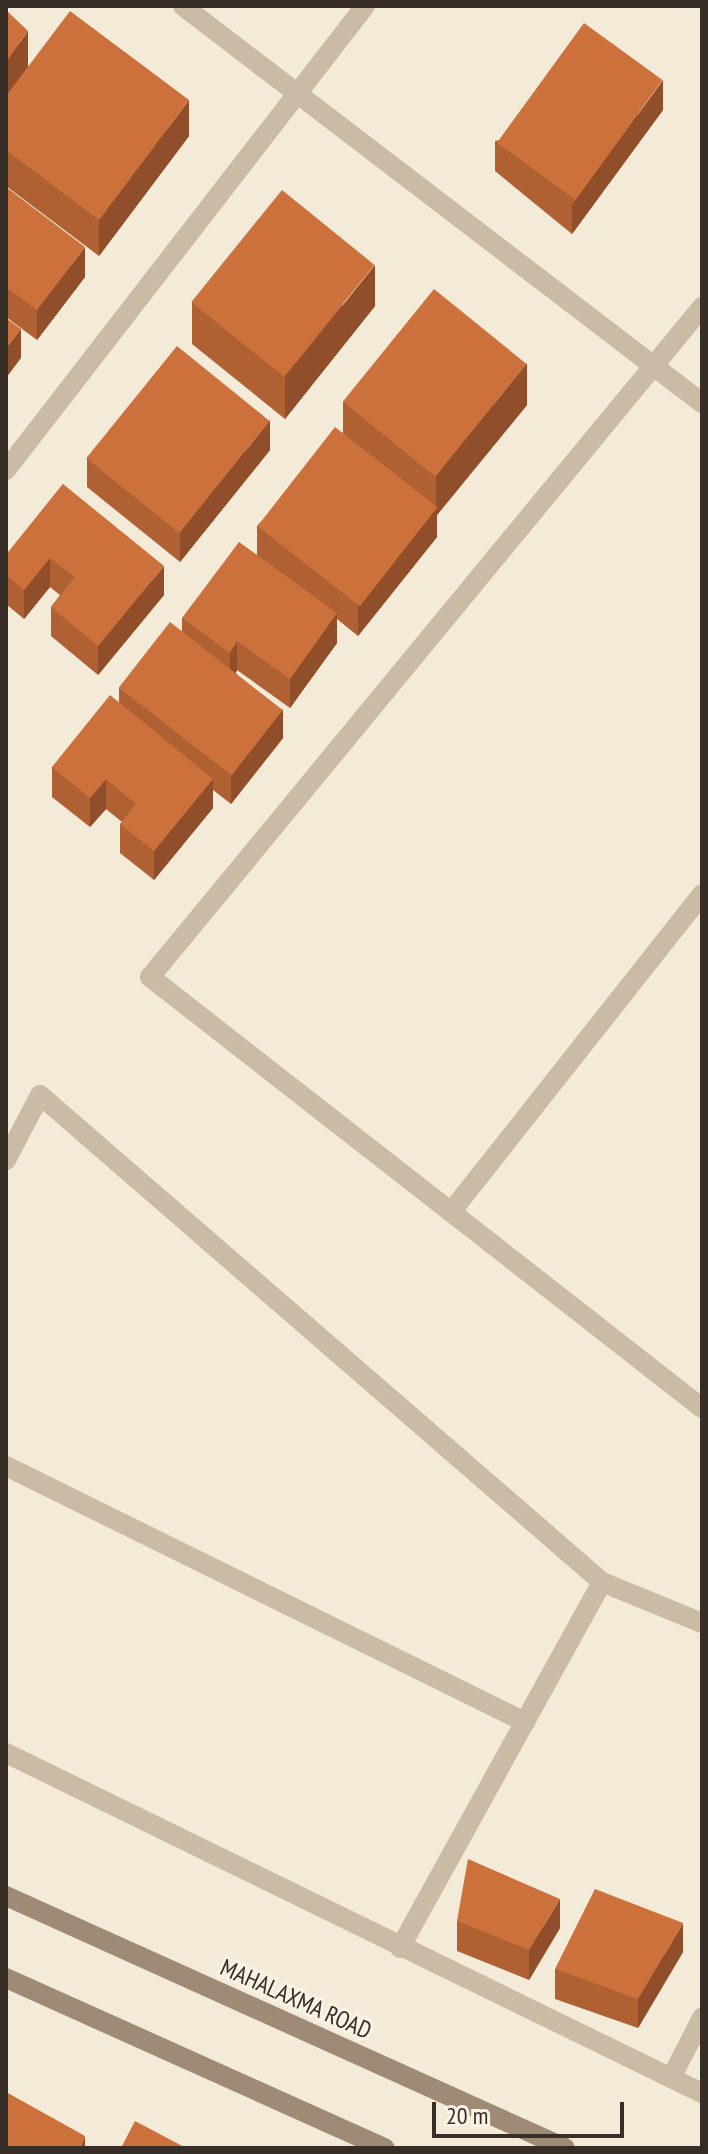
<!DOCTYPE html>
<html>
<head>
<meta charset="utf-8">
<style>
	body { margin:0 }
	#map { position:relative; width:708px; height:2154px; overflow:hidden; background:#f3ead8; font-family:"PT Sans Narrow",sans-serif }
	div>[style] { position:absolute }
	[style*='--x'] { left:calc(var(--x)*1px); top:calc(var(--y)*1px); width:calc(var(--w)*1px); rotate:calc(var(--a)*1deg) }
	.street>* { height:20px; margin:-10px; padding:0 10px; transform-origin:10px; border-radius:10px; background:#cbbba4 }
	.secondary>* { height:20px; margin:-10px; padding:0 10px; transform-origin:10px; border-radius:10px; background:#9f8a75 }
	.wall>* { inset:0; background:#b06134 }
	.shaded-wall>* { inset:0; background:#904f2a }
	.building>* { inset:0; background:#cd713c; transform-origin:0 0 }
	span { translate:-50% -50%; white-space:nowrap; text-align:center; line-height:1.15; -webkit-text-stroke:6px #faf3e5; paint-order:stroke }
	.street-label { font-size:24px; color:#362d26 }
	.frame { position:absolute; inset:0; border:8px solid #362d26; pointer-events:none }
	.scale { position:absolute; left:432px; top:2102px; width:192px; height:36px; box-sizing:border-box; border:4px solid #362d26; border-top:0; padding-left:10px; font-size:24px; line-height:28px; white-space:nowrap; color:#362d26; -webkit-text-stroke:6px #faf3e5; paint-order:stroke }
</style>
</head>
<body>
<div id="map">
	<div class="street">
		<i style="--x:183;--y:6;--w:653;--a:37.41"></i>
		<i style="--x:702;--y:307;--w:868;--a:129.48"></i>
		<i style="--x:150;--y:977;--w:700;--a:37.98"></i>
		<i style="--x:6;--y:470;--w:587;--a:-52.27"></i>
		<i style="--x:6;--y:1160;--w:73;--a:-62.4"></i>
		<i style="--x:40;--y:1095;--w:744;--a:40.91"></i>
		<i style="--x:602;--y:1582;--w:108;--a:22.3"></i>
		<i style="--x:451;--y:1212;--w:405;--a:-51.7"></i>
		<i style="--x:6;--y:1466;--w:579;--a:26.26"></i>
		<i style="--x:6;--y:1753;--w:775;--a:26.04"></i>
		<i style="--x:400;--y:1948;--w:418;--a:-61.1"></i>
		<i style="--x:671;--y:2078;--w:68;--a:-62.7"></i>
	</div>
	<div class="secondary">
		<i style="--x:6;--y:1896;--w:613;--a:24.27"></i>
		<i style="--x:6;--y:1978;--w:415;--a:24.2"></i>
	</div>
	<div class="wall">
		<i style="clip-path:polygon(6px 10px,28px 66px,189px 136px,99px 256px,6px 186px)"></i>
		<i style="clip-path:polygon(663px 110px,572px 234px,495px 171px,495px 141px)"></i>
		<i style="clip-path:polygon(6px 187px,85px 277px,37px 340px,6px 317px)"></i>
		<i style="clip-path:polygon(192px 302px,375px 306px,285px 419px,192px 344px)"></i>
		<i style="clip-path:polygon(343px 402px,527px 405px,437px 515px,437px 537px,358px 636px,337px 619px,337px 643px,290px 708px,237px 670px,236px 673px,283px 738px,231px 804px,213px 790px,213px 808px,154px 880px,120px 853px,120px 824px,122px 822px,106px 809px,90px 827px,52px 797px,52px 767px,119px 702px,119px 688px,182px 632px,182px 618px,257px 555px,257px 526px,343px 433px)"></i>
		<i style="clip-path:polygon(270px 450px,180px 562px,87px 487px,87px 458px)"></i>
		<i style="clip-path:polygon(63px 484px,164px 595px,98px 675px,51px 636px,51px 607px,60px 595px,50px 587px,24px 619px,6px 604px,6px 555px)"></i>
		<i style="clip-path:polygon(457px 1921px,560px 1928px,529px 1980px,457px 1951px)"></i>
		<i style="clip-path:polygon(683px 1952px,638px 2028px,555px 1999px,555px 1969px)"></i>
	</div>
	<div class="shaded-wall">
		<i style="clip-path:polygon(28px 31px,28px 67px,6px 98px,6px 62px)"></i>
		<i style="clip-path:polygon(663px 80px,663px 110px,572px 234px,572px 205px)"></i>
		<i style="clip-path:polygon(189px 100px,189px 136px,99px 256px,99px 220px)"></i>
		<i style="clip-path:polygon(85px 247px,85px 277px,37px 340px,37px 310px)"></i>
		<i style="clip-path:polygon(375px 265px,375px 306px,285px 419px,285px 377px)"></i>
		<i style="clip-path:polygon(21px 329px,21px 358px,6px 378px,6px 348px)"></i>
		<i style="clip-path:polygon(527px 363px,527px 405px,437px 515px,437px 537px,358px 636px,358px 606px,436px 509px,436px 476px)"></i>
		<i style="clip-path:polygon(270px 420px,270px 450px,180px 562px,180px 533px)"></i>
		<i style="clip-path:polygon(50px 558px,50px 587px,24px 619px,24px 590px)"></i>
		<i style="clip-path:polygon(164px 566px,164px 595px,98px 675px,98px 646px)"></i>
		<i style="clip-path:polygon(337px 613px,337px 643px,290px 708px,290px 679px)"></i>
		<i style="clip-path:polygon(237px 641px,237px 670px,230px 682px,230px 653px)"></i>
		<i style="clip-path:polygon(283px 709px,283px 738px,231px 804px,231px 774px)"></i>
		<i style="clip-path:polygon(106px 779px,106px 809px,90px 827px,90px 798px)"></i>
		<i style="clip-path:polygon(213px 779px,213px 808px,154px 880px,154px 851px)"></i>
		<i style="clip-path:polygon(560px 1899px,560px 1928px,529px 1980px,529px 1950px)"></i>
		<i style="clip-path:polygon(683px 1923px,683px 1952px,638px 2028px,638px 1999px)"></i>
		<i style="clip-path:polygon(85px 2136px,85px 2148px,80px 2148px)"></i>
	</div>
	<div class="building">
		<i style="clip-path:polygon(6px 10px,28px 31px,6px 62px)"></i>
		<i style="clip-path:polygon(70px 11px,189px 100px,99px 220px,6px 150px,6px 96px)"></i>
		<i style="left:584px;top:23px;width:97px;height:148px;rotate:36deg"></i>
		<i style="clip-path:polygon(6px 187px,85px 247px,37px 310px,6px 287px)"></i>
		<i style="left:282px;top:190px;width:119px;height:144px;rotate:39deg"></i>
		<i style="left:434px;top:289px;width:119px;height:145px;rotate:39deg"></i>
		<i style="clip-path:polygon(6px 318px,21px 329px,6px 348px)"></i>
		<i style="left:177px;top:346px;width:119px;height:144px;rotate:39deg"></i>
		<i style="left:335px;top:427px;width:130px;height:126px;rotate:38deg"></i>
		<i style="clip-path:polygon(63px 484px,164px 566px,98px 646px,51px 607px,75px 577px,50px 558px,24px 590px,6px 575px,6px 555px)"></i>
		<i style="clip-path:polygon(239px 542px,337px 613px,290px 679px,237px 641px,230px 653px,182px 618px)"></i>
		<i style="left:170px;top:622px;width:143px;height:83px;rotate:38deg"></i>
		<i style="clip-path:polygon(110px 695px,213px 779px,154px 851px,120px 824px,136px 804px,106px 779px,90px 798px,52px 767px)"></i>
		<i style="clip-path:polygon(468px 1859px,560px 1899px,529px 1950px,457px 1921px)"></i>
		<i style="clip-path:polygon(595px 1889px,683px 1923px,638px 1999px,555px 1969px)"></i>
		<i style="clip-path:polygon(6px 2092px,85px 2136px,80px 2148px,6px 2148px)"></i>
		<i style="clip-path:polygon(135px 2121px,186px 2148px,121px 2148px)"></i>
	</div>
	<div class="street-label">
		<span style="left:296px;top:1999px;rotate:24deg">MAHALAXMA ROAD</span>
	</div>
	<div class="frame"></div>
	<div class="scale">20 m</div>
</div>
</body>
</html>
